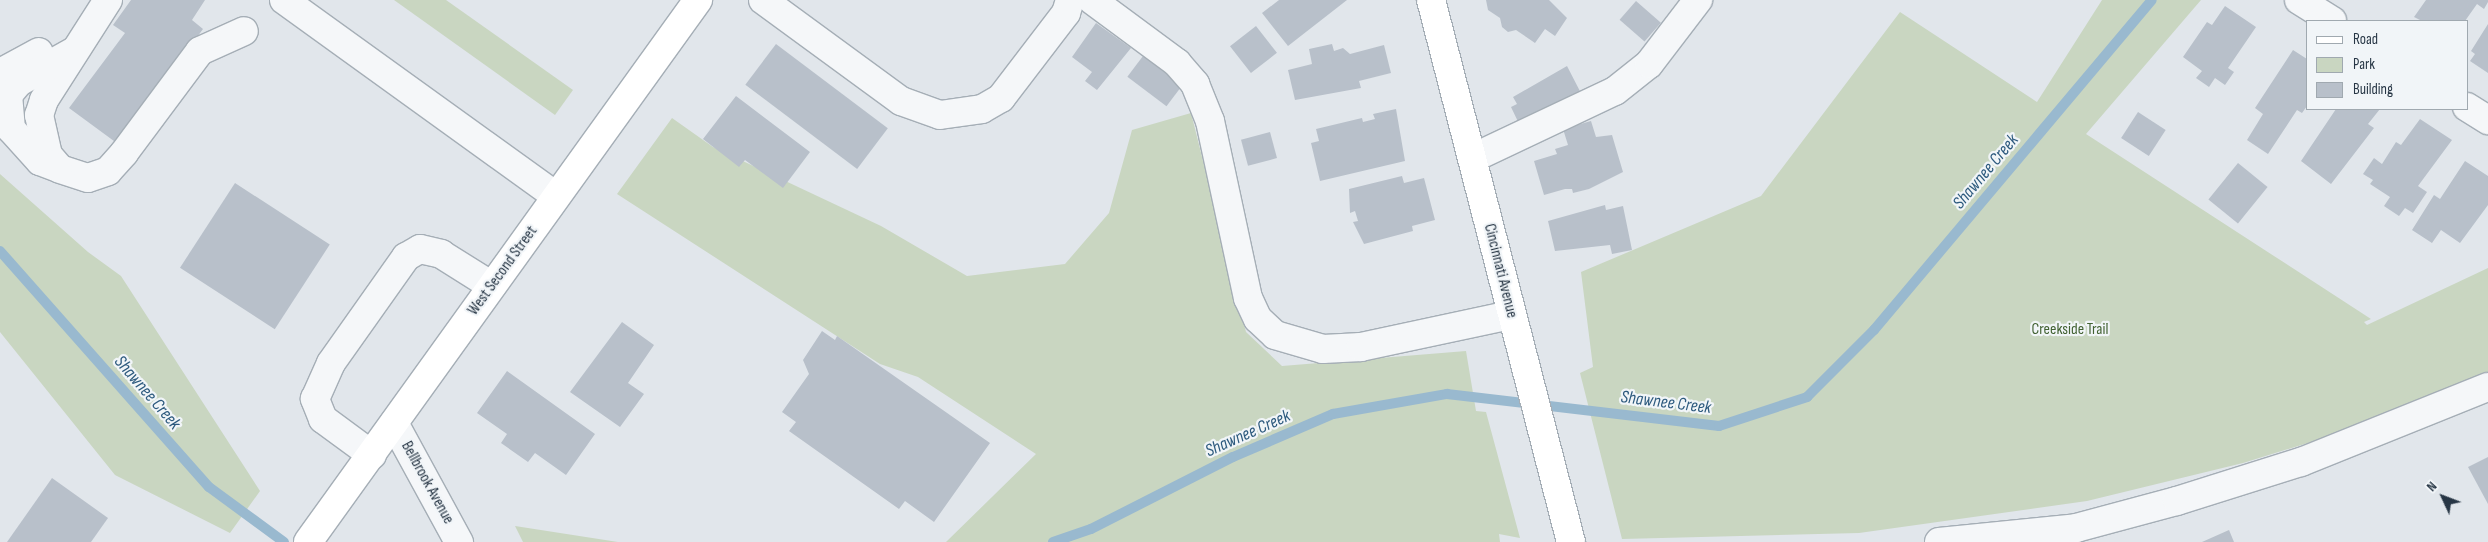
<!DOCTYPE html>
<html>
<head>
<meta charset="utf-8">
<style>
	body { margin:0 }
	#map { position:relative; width:2488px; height:542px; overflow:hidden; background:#e1e6eb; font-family:"Sofia Sans Condensed",sans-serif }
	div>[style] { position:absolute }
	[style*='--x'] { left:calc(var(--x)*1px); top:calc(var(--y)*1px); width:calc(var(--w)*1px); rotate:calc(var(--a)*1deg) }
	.green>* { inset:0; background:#c9d6c1 }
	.stream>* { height:10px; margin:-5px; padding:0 5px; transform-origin:5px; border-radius:5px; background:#99b9cf }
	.building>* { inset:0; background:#b8c0ca; transform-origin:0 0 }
	.roads { filter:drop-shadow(1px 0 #a5aeb6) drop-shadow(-1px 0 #a5aeb6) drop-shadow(0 1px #a5aeb6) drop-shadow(0 -1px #a5aeb6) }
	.minor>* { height:28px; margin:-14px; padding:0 14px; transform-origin:14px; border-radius:14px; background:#f5f7f9 }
	.major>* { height:28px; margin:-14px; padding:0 14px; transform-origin:14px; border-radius:14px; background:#fff }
	.highway>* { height:28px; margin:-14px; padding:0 14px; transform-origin:14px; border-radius:14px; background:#fff }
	span { translate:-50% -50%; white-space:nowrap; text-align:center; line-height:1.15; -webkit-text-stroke:4.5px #f1f5f8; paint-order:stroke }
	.street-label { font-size:16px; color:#273645 }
	.park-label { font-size:16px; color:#426233 }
	.water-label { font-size:18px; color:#2d5a7e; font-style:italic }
	.legend { position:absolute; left:2306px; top:20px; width:162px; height:90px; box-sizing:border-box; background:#f1f5f8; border:1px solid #a0a9b0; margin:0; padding:6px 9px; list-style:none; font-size:15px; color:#273645 }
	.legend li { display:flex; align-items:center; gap:10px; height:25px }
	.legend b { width:25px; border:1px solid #a0a9b0 }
	.north { position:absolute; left:2418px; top:472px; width:50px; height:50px; -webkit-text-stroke:4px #f1f5f8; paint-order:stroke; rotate:313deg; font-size:14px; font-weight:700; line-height:20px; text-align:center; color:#273645 }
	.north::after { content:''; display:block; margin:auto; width:18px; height:22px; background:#273645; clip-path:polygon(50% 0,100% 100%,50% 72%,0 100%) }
</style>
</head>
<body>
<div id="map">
	<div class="green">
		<i style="clip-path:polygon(394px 0,446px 0,573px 90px,555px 115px)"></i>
		<i style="clip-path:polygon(2102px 0,2201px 0,2086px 134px,2371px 319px,2364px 322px,2367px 325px,2488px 268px,2488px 376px,2324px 438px,2243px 463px,2087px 501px,1859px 533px,1622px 539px,1580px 373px,1593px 367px,1581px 272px,1761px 196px,1900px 12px,2037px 102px)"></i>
		<i style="clip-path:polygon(1191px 113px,1246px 332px,1282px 366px,1466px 351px,1476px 411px,1486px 412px,1520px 538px,1499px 534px,1500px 542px,946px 542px,1036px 454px,918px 377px,880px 364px,617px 194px,672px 118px,713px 147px,881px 226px,967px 276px,1065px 264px,1109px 213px,1132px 130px)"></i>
		<i style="clip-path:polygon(0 174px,88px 252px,121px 276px,260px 491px,230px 533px,115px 475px,0 332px)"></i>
		<i style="clip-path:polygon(515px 526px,618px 542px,523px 542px)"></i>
	</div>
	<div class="stream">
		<i style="--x:0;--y:251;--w:315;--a:48.5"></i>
		<i style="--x:209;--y:487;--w:93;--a:36.3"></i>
		<i style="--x:1053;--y:542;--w:40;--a:-18.9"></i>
		<i style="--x:1091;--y:529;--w:159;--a:-26.9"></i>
		<i style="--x:1233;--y:457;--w:109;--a:-23.3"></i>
		<i style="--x:1333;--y:414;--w:116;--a:-10"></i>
		<i style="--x:1447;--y:394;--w:274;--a:6.7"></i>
		<i style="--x:1719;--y:426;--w:93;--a:-18.2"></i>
		<i style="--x:1807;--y:397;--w:95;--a:-45"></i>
		<i style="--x:1874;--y:330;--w:431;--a:-49.9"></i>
	</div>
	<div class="building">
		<i style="clip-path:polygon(131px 0,205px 0,192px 20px,203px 29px,118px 144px,69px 108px,125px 33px,113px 25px)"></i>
		<i style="clip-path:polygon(1279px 0,1347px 0,1288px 46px,1262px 13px)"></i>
		<i style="clip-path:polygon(1486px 0,1549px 0,1567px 18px,1555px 36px,1545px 29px,1535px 43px,1516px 30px,1508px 32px,1502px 27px,1500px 18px,1488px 10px)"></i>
		<i style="clip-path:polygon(2426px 0,2488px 0,2488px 2px,2484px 9px,2477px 4px,2465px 21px,2422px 21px,2414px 17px)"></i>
		<i style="left:1636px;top:1px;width:33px;height:25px;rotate:41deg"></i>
		<i style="clip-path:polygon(2225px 6px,2256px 27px,2228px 68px,2234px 72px,2225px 85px,2215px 78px,2209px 87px,2196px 78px,2202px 71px,2183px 57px,2207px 22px,2212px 25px)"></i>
		<i style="clip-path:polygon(1096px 23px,1131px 48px,1097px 90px,1085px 81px,1092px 72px,1072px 57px)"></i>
		<i style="clip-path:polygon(2488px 24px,2488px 73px,2470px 61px,2475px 54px,2471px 51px)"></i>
		<i style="left:1256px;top:26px;width:34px;height:33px;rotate:52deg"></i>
		<i style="left:776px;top:44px;width:140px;height:51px;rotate:37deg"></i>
		<i style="clip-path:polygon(1332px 44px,1334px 51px,1343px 48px,1350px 54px,1384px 45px,1391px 73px,1359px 81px,1361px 88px,1295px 100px,1288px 70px,1312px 64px,1309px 49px)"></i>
		<i style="clip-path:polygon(2293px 50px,2307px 59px,2307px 106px,2302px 113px,2297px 110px,2268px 154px,2247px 140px,2263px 114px,2255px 108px)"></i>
		<i style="left:1143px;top:56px;width:49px;height:26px;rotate:37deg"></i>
		<i style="clip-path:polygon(1567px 66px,1584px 99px,1522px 130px,1511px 107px,1517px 104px,1513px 97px)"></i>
		<i style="clip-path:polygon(736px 96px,810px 152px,783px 188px,745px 160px,739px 167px,703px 139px)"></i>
		<i style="clip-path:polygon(1396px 109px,1405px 161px,1320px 181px,1311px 143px,1319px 141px,1316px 129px,1362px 118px,1363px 122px,1375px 119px,1373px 114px)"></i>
		<i style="clip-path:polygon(2336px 109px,2380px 109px,2368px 124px,2374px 128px,2331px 184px,2301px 161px)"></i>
		<i style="left:2138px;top:112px;width:33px;height:31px;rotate:33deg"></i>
		<i style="clip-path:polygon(2420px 119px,2452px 140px,2418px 186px,2427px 192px,2413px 213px,2405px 208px,2399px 216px,2384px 206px,2390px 197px,2370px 184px,2373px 180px,2363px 174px,2374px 158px,2382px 164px,2396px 142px,2401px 145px)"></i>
		<i style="clip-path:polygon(1591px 121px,1596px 137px,1612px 135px,1623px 172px,1589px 189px,1573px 193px,1572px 189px,1565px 189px,1544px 195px,1534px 161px,1557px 154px,1555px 149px,1568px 145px,1563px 129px)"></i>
		<i style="left:1270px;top:132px;width:27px;height:30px;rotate:75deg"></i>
		<i style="clip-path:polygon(2465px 161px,2488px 176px,2488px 205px,2460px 243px,2441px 230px,2432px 243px,2412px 230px,2434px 195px,2440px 199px)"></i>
		<i style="left:2238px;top:163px;width:38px;height:47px;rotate:39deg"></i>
		<i style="clip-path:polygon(1402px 176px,1404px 183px,1424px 178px,1435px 220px,1412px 226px,1413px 231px,1364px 244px,1353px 222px,1358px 221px,1355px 211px,1350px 213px,1349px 189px)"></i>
		<i style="left:235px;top:183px;width:113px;height:101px;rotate:33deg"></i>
		<i style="clip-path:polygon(1605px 205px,1606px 210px,1623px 206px,1632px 250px,1612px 254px,1610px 245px,1555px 251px,1548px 221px)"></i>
		<i style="clip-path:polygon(622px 322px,654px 345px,628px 383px,644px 394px,620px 427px,570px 392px)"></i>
		<i style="clip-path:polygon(822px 331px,835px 340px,837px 336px,990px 443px,934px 522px,905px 501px,899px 509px,789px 431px,796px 422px,782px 412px,809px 374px,803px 360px)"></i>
		<i style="clip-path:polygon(507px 371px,595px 434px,566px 475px,535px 453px,528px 462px,501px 443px,507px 434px,477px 413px)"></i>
		<i style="clip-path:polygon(2488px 457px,2488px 504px,2468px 467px)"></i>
		<i style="clip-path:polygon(52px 478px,108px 518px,91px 542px,7px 542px)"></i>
		<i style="clip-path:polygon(2229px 530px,2234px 542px,2202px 542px)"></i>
	</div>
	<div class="roads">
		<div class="minor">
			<i style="--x:108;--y:0;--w:119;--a:122.6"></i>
			<i style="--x:44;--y:100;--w:16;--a:108"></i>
			<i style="--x:39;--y:115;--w:41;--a:77.3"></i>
			<i style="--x:48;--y:155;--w:18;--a:49"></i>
			<i style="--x:60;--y:169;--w:29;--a:18"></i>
			<i style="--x:88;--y:178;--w:21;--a:-19"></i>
			<i style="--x:108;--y:171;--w:24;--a:-48"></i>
			<i style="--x:124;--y:153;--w:127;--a:-53.3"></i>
			<i style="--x:200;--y:51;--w:48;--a:-24.4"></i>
			<i style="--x:284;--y:0;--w:335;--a:35.8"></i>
			<i style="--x:763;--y:0;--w:171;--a:36.2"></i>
			<i style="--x:901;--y:101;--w:41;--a:19.7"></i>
			<i style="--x:940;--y:115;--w:42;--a:-8.1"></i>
			<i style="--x:982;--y:109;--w:22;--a:-30"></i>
			<i style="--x:1001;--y:98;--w:107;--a:-52.6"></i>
			<i style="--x:1066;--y:13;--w:14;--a:-73"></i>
			<i style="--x:1092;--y:0;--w:106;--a:36.5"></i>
			<i style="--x:1177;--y:63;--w:28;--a:49"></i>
			<i style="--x:1195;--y:84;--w:40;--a:68"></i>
			<i style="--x:1210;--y:121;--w:181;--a:77.9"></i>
			<i style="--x:1248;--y:298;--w:23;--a:65"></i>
			<i style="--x:1258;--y:319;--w:23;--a:43"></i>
			<i style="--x:1275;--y:335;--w:50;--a:16.3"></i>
			<i style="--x:1323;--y:349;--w:38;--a:-3"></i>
			<i style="--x:1361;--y:347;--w:152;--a:-12.1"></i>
			<i style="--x:2299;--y:0;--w:39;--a:32"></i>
			<i style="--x:0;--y:73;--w:44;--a:-28.3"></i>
			<i style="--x:2467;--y:107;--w:25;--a:32"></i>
			<i style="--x:1473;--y:158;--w:157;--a:-25.3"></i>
			<i style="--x:1615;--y:91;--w:43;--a:-38.5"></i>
			<i style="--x:1649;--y:64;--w:81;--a:-52.6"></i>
			<i style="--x:58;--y:168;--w:19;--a:-159"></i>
			<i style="--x:40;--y:161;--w:43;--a:-132.2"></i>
			<i style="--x:11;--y:129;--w:34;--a:-95"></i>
			<i style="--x:8;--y:95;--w:17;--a:-50"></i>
			<i style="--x:19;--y:82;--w:63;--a:-29.4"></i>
			<i style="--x:394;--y:423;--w:136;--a:61.4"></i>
			<i style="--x:372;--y:455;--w:61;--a:-143.7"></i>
			<i style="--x:323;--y:419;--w:22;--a:-112"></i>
			<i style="--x:315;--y:399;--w:39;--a:-66"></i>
			<i style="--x:331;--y:363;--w:130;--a:-54.7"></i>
			<i style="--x:406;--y:257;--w:16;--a:-30"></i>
			<i style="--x:420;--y:249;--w:22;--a:13"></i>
			<i style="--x:441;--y:254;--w:60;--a:32.1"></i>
			<i style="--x:1939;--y:542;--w:138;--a:-5.8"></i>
			<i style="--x:2076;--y:528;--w:105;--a:-15"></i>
			<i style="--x:2177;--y:501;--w:130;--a:-17.5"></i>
			<i style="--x:2301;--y:462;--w:201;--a:-21.9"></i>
		</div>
		<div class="major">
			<i style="--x:308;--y:542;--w:668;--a:-54.26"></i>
		</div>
		<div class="highway">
			<i style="--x:1431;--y:0;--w:560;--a:75.52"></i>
		</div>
	</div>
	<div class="street-label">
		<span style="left:503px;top:271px;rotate:-54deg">West Second Street</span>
		<span style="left:1500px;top:271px;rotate:76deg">Cincinnati Avenue</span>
		<span style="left:427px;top:483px;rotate:61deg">Bellbrook Avenue</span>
	</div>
	<div class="park-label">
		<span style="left:2070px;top:330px">Creekside Trail</span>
	</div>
	<div class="water-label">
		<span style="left:1986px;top:172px;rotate:-50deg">Shawnee Creek</span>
		<span style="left:147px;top:393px;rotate:49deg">Shawnee Creek</span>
		<span style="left:1666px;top:403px;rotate:7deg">Shawnee Creek</span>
		<span style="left:1248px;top:434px;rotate:-24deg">Shawnee Creek</span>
	</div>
	<ul class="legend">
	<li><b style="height:6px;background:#fff"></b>Road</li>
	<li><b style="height:14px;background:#c9d6c1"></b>Park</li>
	<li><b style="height:14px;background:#b8c0ca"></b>Building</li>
	</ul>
	<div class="north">N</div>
</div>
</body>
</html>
